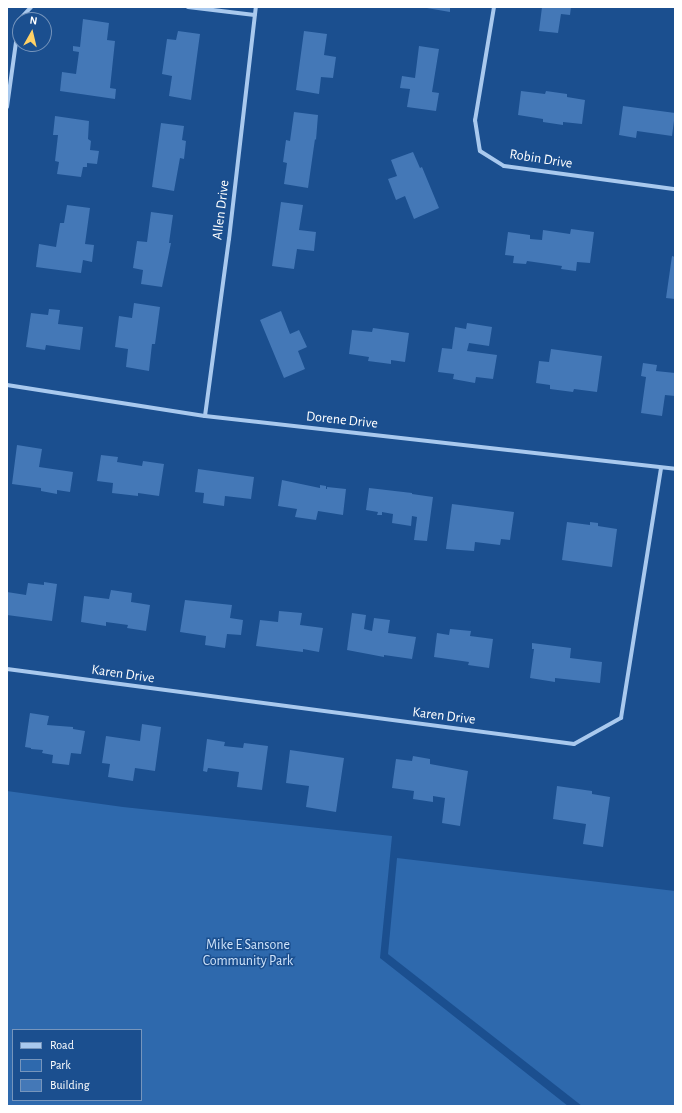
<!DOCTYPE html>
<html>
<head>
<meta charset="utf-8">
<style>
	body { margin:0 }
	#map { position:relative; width:682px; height:1113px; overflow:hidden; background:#1b4f8f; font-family:"Alegreya Sans",sans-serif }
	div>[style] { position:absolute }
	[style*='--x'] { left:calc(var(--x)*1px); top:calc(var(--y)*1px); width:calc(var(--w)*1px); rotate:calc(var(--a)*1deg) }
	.green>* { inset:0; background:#2e69ad }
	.building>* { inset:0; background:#4478b7 }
	.street>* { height:4px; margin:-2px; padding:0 2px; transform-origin:2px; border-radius:2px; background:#a9c9ee }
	span { translate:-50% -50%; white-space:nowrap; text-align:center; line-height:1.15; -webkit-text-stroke:3px #1b4f8f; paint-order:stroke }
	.street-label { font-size:14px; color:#fff }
	.park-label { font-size:14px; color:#cfe3fa }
	.frame { position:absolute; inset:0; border:8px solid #fff; pointer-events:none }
	.legend { position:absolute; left:12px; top:1029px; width:130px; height:72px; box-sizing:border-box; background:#1b4f8f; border:1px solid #7695bc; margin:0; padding:5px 7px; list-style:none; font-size:12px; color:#fff }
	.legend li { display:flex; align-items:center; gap:8px; height:20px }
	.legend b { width:20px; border:1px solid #7695bc }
	.north { position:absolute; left:12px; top:12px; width:40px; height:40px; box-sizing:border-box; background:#1b4f8f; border:1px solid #7695bc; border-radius:50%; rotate:8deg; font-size:11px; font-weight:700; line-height:16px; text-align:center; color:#fff }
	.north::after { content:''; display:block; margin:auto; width:14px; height:18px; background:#ffd166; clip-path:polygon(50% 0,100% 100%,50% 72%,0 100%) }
</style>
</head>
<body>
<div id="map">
	<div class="green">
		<i style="clip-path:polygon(evenodd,7px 791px,123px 807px,392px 836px,380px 958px,568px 1106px,7px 1106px,7px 791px,13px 1030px,141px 1030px,141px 1100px,13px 1100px,13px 1030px)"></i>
		<i style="clip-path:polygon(397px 858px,675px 891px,675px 1106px,582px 1106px,388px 954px)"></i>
	</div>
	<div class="building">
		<i style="clip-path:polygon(421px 7px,450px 7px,450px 12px)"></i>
		<i style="clip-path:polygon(542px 7px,571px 7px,570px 15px,561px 14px,558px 33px,539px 31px)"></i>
		<i style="clip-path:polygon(83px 19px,109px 23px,107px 40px,115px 41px,110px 88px,116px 89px,115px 99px,60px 91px,62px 72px,76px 74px,79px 52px,73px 51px,73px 46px,80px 47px)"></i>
		<i style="clip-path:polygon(178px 31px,200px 34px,191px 100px,169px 96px,172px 76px,162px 74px,167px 39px,176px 40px)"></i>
		<i style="clip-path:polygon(304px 31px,327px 34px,324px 55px,336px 57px,333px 78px,321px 77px,319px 94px,296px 90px)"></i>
		<i style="clip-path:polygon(419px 46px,439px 49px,432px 92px,439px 93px,436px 111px,407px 107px,410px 89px,400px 88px,402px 76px,415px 78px)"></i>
		<i style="clip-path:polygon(521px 91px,545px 94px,546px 91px,567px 94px,567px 97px,585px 100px,582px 124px,563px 122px,563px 125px,543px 122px,543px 119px,518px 115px)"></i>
		<i style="clip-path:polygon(623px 106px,675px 113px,672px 136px,637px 131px,636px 138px,619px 135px)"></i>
		<i style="clip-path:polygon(294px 112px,318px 115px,316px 140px,315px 139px,308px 188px,284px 184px,287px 163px,283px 162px,286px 140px,290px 141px)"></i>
		<i style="clip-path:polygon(55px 116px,89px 121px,88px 139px,91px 141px,90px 150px,99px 151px,97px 164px,87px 163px,87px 167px,83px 167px,81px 177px,57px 174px,59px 162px,55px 161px,58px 135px,53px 135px)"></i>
		<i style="clip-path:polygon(161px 123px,184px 126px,182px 140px,186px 141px,184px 159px,180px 158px,174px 191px,152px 187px)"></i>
		<i style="clip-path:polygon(413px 152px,420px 168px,422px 167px,439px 208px,414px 219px,405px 196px,396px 200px,388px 179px,397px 176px,391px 160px)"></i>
		<i style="clip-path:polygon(281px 202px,303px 205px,299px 230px,316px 232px,314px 251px,297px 249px,294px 269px,272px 266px)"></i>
		<i style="clip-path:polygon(67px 205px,90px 208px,85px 244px,94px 245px,92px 262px,83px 260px,81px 273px,36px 267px,39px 244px,56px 247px,60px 223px,64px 223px)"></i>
		<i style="clip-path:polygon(151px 212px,173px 215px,169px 243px,171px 243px,162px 287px,141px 284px,143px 270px,133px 268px,137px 241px,147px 242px)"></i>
		<i style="clip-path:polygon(571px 229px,594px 232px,590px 263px,577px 262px,576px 271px,561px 269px,562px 266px,527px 261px,526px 264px,513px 263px,514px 256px,505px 255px,508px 232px,530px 235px,530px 239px,542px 240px,543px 230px,570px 234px)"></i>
		<i style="clip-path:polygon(672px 256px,675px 257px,675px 299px,666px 298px)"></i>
		<i style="clip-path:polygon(134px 303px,160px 307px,155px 344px,152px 344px,149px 371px,126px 367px,128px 349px,115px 347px,119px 316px,132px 318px)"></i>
		<i style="clip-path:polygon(49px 309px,60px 310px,58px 324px,83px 327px,80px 350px,46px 345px,45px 350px,26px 347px,31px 313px,48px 315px)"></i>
		<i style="clip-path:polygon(281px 311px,290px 334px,299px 330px,307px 347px,298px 351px,305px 369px,284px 378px,260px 320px)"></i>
		<i style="clip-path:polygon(467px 323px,492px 327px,489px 346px,469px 343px,467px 351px,497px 355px,493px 379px,476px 377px,475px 383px,453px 379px,454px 374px,438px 372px,442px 348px,452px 349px,455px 327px,466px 329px)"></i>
		<i style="clip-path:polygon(373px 328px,409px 333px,405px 362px,391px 360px,391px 364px,368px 361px,369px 357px,349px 354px,352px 330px,372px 332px)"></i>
		<i style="clip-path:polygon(551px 349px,602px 356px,597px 392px,574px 389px,573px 392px,550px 389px,550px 385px,536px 383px,539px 361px,549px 362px)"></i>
		<i style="clip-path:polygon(643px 363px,657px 365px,656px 371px,675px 373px,675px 396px,665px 395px,662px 416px,641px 413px,646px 377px,641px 376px)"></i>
		<i style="clip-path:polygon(17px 445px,42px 449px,39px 467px,73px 472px,70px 492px,57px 490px,57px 494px,41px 491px,41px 488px,12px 484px)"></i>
		<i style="clip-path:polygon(101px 455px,118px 457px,117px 462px,142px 466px,143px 461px,164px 464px,159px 496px,138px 493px,138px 496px,112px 493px,113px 483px,97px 481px)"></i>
		<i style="clip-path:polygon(198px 469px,254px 477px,251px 499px,225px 496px,224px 506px,203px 503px,204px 493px,195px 492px)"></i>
		<i style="clip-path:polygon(282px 480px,320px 488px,320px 485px,326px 486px,326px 489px,327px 489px,327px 487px,346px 489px,343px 515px,318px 511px,316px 520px,295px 517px,297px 509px,278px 506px)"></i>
		<i style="clip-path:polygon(369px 488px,412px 493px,412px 494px,433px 497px,427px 541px,414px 540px,417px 517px,412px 516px,411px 526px,392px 523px,393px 514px,382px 512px,382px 515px,377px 515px,378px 512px,366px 510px)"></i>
		<i style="clip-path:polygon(452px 504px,514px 512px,510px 540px,501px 539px,500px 545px,475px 542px,474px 551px,446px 549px)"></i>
		<i style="clip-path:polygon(567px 522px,590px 525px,590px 522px,598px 523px,598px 526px,617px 529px,612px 567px,562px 560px)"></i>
		<i style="clip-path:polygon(44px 582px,57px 584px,52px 621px,7px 615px,7px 592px,26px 595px,28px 583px,44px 585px)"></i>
		<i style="clip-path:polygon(111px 590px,132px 593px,131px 602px,150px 605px,146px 631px,127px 628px,128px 625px,106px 622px,106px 626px,81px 622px,84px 596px,109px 599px)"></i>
		<i style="clip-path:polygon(185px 600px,232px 605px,230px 618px,243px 620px,241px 635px,227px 634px,225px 648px,205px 645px,206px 636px,180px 632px)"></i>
		<i style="clip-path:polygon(279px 611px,302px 613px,300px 625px,323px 628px,319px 652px,303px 649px,303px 652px,256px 646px,260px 620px,278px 622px)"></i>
		<i style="clip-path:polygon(352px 613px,366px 615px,364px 629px,372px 631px,374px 618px,390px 620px,388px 633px,416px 637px,412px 659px,384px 655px,384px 657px,347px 650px)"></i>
		<i style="clip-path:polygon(450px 629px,471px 631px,470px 636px,493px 639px,489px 668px,468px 665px,469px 662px,434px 657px,437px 633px,449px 635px)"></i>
		<i style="clip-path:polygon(532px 643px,571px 648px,570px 658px,602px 662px,600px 683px,555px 678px,555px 682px,530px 678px,534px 649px,532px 649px)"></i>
		<i style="clip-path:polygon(30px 713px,49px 716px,47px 725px,73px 727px,73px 729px,85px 731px,81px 754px,71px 753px,69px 765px,52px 763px,53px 755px,42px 753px,43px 750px,31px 749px,31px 748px,25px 747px)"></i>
		<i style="clip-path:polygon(142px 724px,161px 727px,155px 771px,135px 768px,133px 781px,108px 777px,110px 764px,102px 763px,106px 736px,140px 741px)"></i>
		<i style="clip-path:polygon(207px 739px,225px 742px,224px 746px,243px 748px,244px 743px,268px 746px,262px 790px,237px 787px,239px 772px,208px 768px,207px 772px,203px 771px)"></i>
		<i style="clip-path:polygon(290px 750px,344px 758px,336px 812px,306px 807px,309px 786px,286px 783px)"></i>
		<i style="clip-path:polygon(413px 756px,430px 759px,430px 764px,468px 771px,460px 826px,442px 823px,445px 798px,433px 796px,433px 802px,413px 799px,414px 791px,392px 788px,396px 759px,412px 761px)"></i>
		<i style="clip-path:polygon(557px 786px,592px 791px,592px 794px,610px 797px,603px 847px,583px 844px,586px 824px,553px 819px)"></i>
	</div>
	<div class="street">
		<i style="--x:188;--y:7;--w:67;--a:6.8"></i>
		<i style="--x:494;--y:7;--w:115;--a:99.5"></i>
		<i style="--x:475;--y:120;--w:31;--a:81"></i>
		<i style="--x:480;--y:151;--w:28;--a:32"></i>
		<i style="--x:504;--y:166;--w:173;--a:7.7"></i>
		<i style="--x:7;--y:107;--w:88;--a:-82.1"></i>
		<i style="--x:19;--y:20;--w:18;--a:-47"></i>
		<i style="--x:7;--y:385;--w:200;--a:8.9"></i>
		<i style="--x:205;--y:416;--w:473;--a:6.4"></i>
		<i style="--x:205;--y:416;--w:179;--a:-82.3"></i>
		<i style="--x:229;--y:239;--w:234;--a:-83.4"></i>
		<i style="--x:7;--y:669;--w:572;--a:7.54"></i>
		<i style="--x:574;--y:744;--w:54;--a:-29"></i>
		<i style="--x:621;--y:718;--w:253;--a:-80.9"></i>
	</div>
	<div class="street-label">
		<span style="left:541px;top:159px;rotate:9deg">Robin Drive</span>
		<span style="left:221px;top:210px;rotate:-83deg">Allen Drive</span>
		<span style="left:342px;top:420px;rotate:6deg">Dorene Drive</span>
		<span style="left:123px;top:674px;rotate:8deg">Karen Drive</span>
		<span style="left:444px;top:716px;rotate:7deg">Karen Drive</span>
	</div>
	<div class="park-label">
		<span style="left:248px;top:953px">Mike E Sansone<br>Community Park</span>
	</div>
	<div class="frame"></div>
	<ul class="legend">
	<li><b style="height:5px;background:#a9c9ee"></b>Road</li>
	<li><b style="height:11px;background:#2e69ad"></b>Park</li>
	<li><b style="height:11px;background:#4478b7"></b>Building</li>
	</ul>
	<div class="north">N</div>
</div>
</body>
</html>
